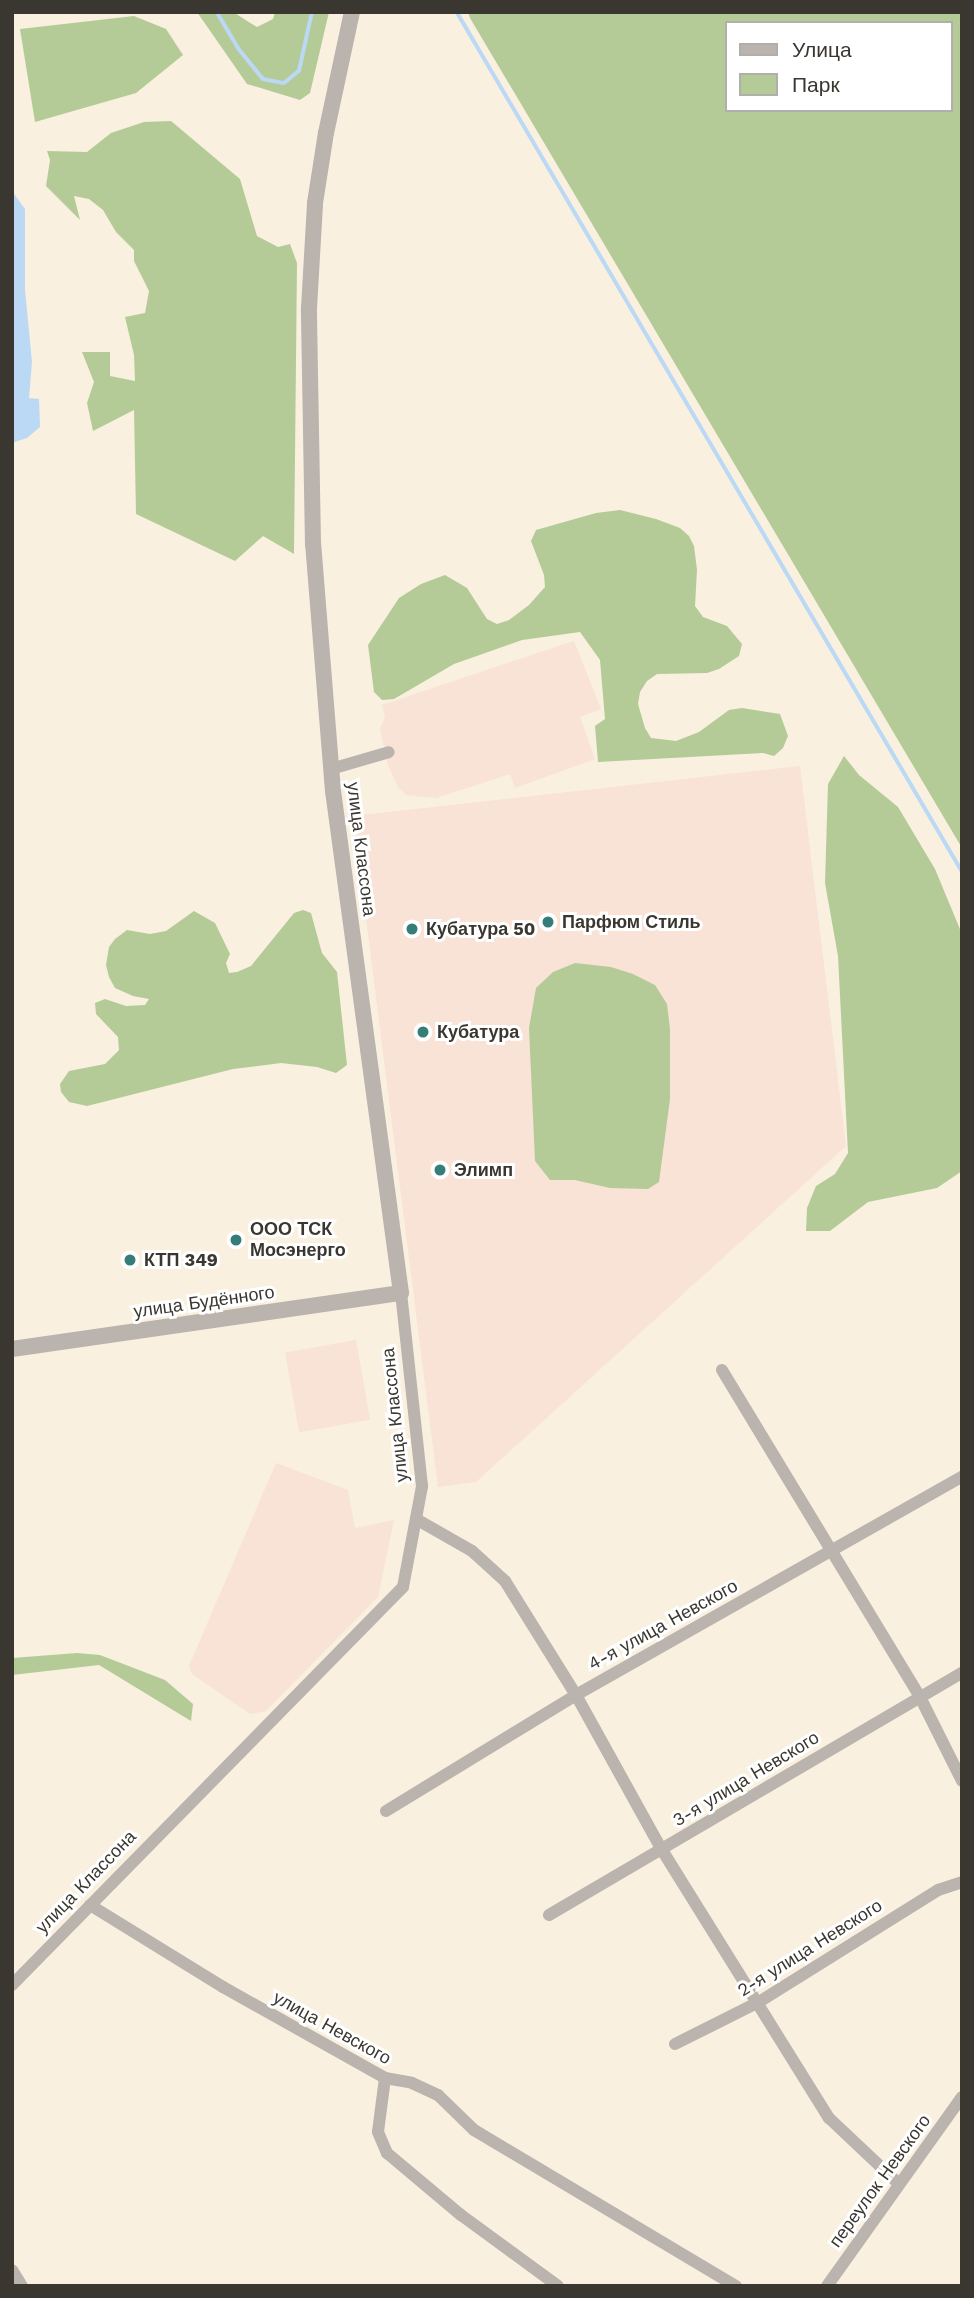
<!DOCTYPE html>
<html>
<head>
<meta charset="utf-8">
<style>
	body { margin:0 }
	#map { position:relative; width:974px; height:2298px; overflow:hidden; background:#f9f0df; font-family:"Work Sans",sans-serif }
	div>[style] { position:absolute }
	[style*='--x'] { left:calc(var(--x)*1px); top:calc(var(--y)*1px); width:calc(var(--w)*1px); rotate:calc(var(--a)*1deg) }
	.industrial>* { inset:0; background:#f9e2d6; transform-origin:0 0 }
	.green>* { inset:0; background:#b4cb97 }
	.water>* { inset:0; background:#bbd8f4 }
	.stream>* { height:3.5px; margin:-1.75px; padding:0 1.75px; transform-origin:1.75px; border-radius:1.75px; background:#bbd8f4 }
	.minor>* { height:12px; margin:-6px; padding:0 6px; transform-origin:6px; border-radius:6px; background:#bab3ae }
	.tertiary>* { height:16px; margin:-8px; padding:0 8px; transform-origin:8px; border-radius:8px; background:#bab3ae }
	.dots>* { width:19px; height:19px; translate:-50% -50%; box-sizing:border-box; border:4px solid #fff; border-radius:50% }
	span { translate:-50% -50%; white-space:nowrap; text-align:center; line-height:1.15; -webkit-text-stroke:6px #fff; paint-order:stroke }
	.street-label { font-size:18px; color:#3a3630 }
	.poi-label { font-size:18px; color:#3a3630; font-weight:700 }
	.left { translate:0 -50%; text-align:left }
	.frame { position:absolute; inset:0; border:14px solid #3a3630; pointer-events:none }
	.legend { position:absolute; left:725px; top:21px; width:228px; height:91px; box-sizing:border-box; background:#fff; border:2px solid #b0afac; margin:0; padding:9px 12px; list-style:none; font-size:21px; color:#3a3630 }
	.legend li { display:flex; align-items:center; gap:14px; height:35px }
	.legend b { width:35px; border:2px solid #b0afac }
</style>
</head>
<body>
<div id="map">
	<div class="industrial">
		<i style="clip-path:polygon(574px 641px,601px 709px,580px 717px,595px 759px,515px 788px,510px 774px,436px 798px,406px 795px,398px 787px,388px 765px,380px 729px,385px 717px,382px 705px)"></i>
		<i style="clip-path:polygon(800px 766px,846px 1146px,476px 1482px,438px 1487px,353px 816px)"></i>
		<i style="left:356px;top:1340px;width:81px;height:72px;rotate:80deg"></i>
		<i style="clip-path:polygon(276px 1463px,348px 1490px,355px 1528px,394px 1520px,378px 1597px,266px 1711px,250px 1714px,192px 1674px,189px 1666px)"></i>
	</div>
	<div class="green">
		<i style="clip-path:polygon(197px 12px,233px 12px,257px 27px,273px 19px,275px 12px,329px 12px,310px 93px,300px 100px,247px 84px)"></i>
		<i style="clip-path:polygon(evenodd,468px 12px,962px 12px,962px 848px,470px 18px,468px 12px,727px 23px,951px 23px,951px 110px,727px 110px,727px 23px)"></i>
		<i style="clip-path:polygon(134px 16px,166px 29px,183px 55px,136px 93px,35px 122px,20px 29px)"></i>
		<i style="clip-path:polygon(171px 121px,240px 179px,257px 236px,278px 247px,290px 244px,297px 263px,294px 554px,263px 536px,235px 561px,136px 514px,134px 410px,93px 431px,87px 403px,94px 382px,82px 352px,110px 352px,110px 376px,135px 381px,134px 355px,125px 317px,145px 313px,149px 291px,134px 261px,134px 250px,116px 232px,103px 210px,89px 199px,74px 196px,80px 220px,46px 186px,50px 160px,47px 151px,87px 152px,111px 133px,144px 122px)"></i>
		<i style="clip-path:polygon(620px 510px,656px 519px,680px 528px,689px 536px,694px 546px,697px 570px,695px 606px,703px 617px,727px 626px,742px 644px,739px 656px,719px 669px,707px 673px,657px 674px,647px 681px,640px 692px,638px 704px,645px 728px,651px 738px,676px 741px,699px 732px,729px 710px,742px 708px,780px 714px,788px 736px,783px 748px,774px 756px,763px 753px,598px 762px,595px 726px,605px 719px,600px 660px,580px 632px,522px 640px,454px 664px,394px 699px,382px 700px,374px 692px,368px 645px,399px 598px,421px 584px,445px 575px,467px 588px,487px 619px,497px 624px,509px 620px,529px 605px,545px 587px,544px 575px,531px 541px,536px 530px,596px 513px)"></i>
		<i style="clip-path:polygon(844px 756px,859px 775px,898px 807px,935px 869px,962px 934px,962px 1171px,937px 1188px,868px 1202px,830px 1231px,806px 1231px,807px 1208px,816px 1186px,835px 1174px,848px 1153px,838px 956px,825px 883px,828px 784px)"></i>
		<i style="clip-path:polygon(303px 910px,311px 913px,322px 953px,337px 972px,347px 1065px,336px 1073px,317px 1067px,281px 1063px,233px 1069px,87px 1106px,69px 1102px,61px 1092px,60px 1084px,69px 1071px,105px 1064px,119px 1050px,118px 1037px,96px 1014px,95px 1003px,105px 999px,126px 1006px,145px 1005px,149px 999px,133px 996px,115px 988px,109px 977px,106px 965px,109px 947px,115px 939px,127px 930px,150px 934px,166px 931px,194px 911px,215px 923px,230px 954px,226px 963px,229px 973px,237px 972px,251px 966px,294px 913px)"></i>
		<i style="clip-path:polygon(575px 963px,611px 967px,633px 974px,655px 985px,667px 1004px,670px 1029px,670px 1099px,659px 1182px,648px 1189px,610px 1188px,575px 1180px,550px 1180px,535px 1161px,529px 1028px,536px 988px,553px 972px)"></i>
		<i style="clip-path:polygon(77px 1653px,100px 1655px,165px 1680px,193px 1704px,191px 1721px,99px 1665px,12px 1675px,12px 1658px)"></i>
	</div>
	<div class="water">
		<i style="clip-path:polygon(12px 191px,25px 209px,25px 290px,32px 362px,29px 398px,39px 399px,40px 427px,27px 438px,12px 443px)"></i>
	</div>
	<div class="stream">
		<i style="--x:217;--y:12;--w:43;--a:59.3"></i>
		<i style="--x:239;--y:49;--w:38;--a:51"></i>
		<i style="--x:263;--y:79;--w:21;--a:11"></i>
		<i style="--x:284;--y:83;--w:19;--a:-39"></i>
		<i style="--x:299;--y:71;--w:60;--a:-77.6"></i>
		<i style="--x:457;--y:12;--w:996;--a:59.55"></i>
	</div>
	<div class="minor">
		<i style="--x:331;--y:769;--w:60;--a:-16.3"></i>
		<i style="--x:722;--y:1370;--w:382;--a:58.8"></i>
		<i style="--x:920;--y:1697;--w:94;--a:63.4"></i>
		<i style="--x:416;--y:1519;--w:64;--a:29.7"></i>
		<i style="--x:472;--y:1551;--w:45;--a:42.3"></i>
		<i style="--x:505;--y:1581;--w:134;--a:58.1"></i>
		<i style="--x:576;--y:1695;--w:177;--a:61"></i>
		<i style="--x:662;--y:1850;--w:316;--a:58.1"></i>
		<i style="--x:829;--y:2118;--w:96;--a:43.3"></i>
		<i style="--x:386;--y:1811;--w:223;--a:-31.4"></i>
		<i style="--x:576;--y:1695;--w:443;--a:-29.5"></i>
		<i style="--x:90;--y:1905;--w:156;--a:31.7"></i>
		<i style="--x:223;--y:1987;--w:186;--a:29.3"></i>
		<i style="--x:385;--y:2078;--w:27;--a:10"></i>
		<i style="--x:412;--y:2083;--w:29;--a:25"></i>
		<i style="--x:438;--y:2095;--w:50;--a:44.2"></i>
		<i style="--x:474;--y:2130;--w:305;--a:30.8"></i>
		<i style="--x:549;--y:1915;--w:479;--a:-30.4"></i>
		<i style="--x:12;--y:1985;--w:558;--a:-45.51"></i>
		<i style="--x:403;--y:1587;--w:103;--a:-79.3"></i>
		<i style="--x:422;--y:1486;--w:194;--a:-96.2"></i>
		<i style="--x:675;--y:2044;--w:94;--a:-26.6"></i>
		<i style="--x:759;--y:2002;--w:211;--a:-32"></i>
		<i style="--x:938;--y:1890;--w:25;--a:-18"></i>
		<i style="--x:385;--y:2078;--w:54;--a:97.4"></i>
		<i style="--x:378;--y:2132;--w:23;--a:67"></i>
		<i style="--x:387;--y:2153;--w:97;--a:40"></i>
		<i style="--x:461;--y:2215;--w:120;--a:36.2"></i>
		<i style="--x:12;--y:2270;--w:19;--a:58"></i>
		<i style="--x:827;--y:2286;--w:232;--a:-54.5"></i>
	</div>
	<div class="tertiary">
		<i style="--x:12;--y:1349;--w:393;--a:-8.2"></i>
		<i style="--x:401;--y:1293;--w:507;--a:-97.71"></i>
		<i style="--x:333;--y:791;--w:247;--a:-94.6"></i>
		<i style="--x:313;--y:545;--w:237;--a:-91"></i>
		<i style="--x:309;--y:308;--w:105;--a:-86.7"></i>
		<i style="--x:315;--y:203;--w:71;--a:-81.1"></i>
		<i style="--x:326;--y:133;--w:124;--a:-77.9"></i>
	</div>
	<div class="dots">
		<i style="left:548px;top:922px;background:#357d79"></i>
		<i style="left:412px;top:929px;background:#357d79"></i>
		<i style="left:423px;top:1032px;background:#357d79"></i>
		<i style="left:440px;top:1170px;background:#357d79"></i>
		<i style="left:236px;top:1240px;background:#357d79"></i>
		<i style="left:130px;top:1260px;background:#357d79"></i>
	</div>
	<div class="street-label">
		<span style="left:361px;top:849px;rotate:83deg">улица Классона</span>
		<span style="left:204px;top:1302px;rotate:-8deg">улица Будённого</span>
		<span style="left:395px;top:1415px;rotate:-96deg">улица Классона</span>
		<span style="left:663px;top:1625px;rotate:-29deg">4-я улица Невского</span>
		<span style="left:746px;top:1779px;rotate:-31deg">3-я улица Невского</span>
		<span style="left:86px;top:1882px;rotate:-46deg">улица Классона</span>
		<span style="left:810px;top:1948px;rotate:-32deg">2-я улица Невского</span>
		<span style="left:332px;top:2028px;rotate:29deg">улица Невского</span>
		<span style="left:880px;top:2181px;rotate:-54deg">переулок Невского</span>
	</div>
	<div class="poi-label">
		<span class="left" style="left:562px;top:922px">Парфюм Стиль</span>
		<span class="left" style="left:426px;top:929px">Кубатура 50</span>
		<span class="left" style="left:437px;top:1032px">Кубатура</span>
		<span class="left" style="left:454px;top:1170px">Элимп</span>
		<span class="left" style="left:250px;top:1240px">ООО ТСК<br>Мосэнерго</span>
		<span class="left" style="left:144px;top:1260px">КТП 349</span>
	</div>
	<div class="frame"></div>
	<ul class="legend">
	<li><b style="height:9px;background:#bab3ae"></b>Улица</li>
	<li><b style="height:19px;background:#b4cb97"></b>Парк</li>
	</ul>
</div>
</body>
</html>
